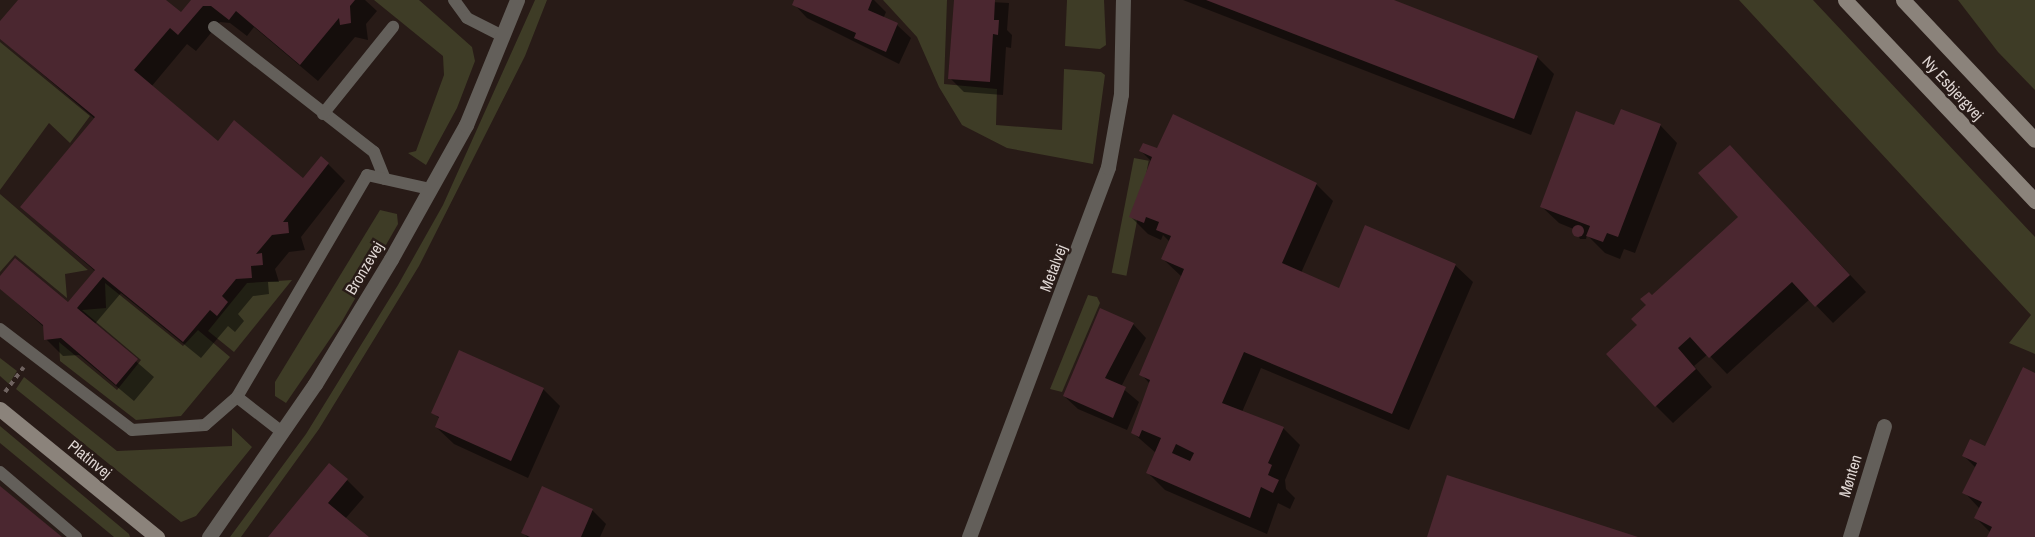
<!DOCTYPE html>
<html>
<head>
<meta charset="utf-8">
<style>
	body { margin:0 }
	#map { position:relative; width:2035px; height:537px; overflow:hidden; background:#281b17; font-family:"Archivo Narrow",sans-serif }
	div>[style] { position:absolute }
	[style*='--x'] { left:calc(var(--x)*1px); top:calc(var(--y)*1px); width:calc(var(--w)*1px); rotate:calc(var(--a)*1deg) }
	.green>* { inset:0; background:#3e3c26; transform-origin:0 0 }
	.shadow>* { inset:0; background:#0007 }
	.building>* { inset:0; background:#4b2730 }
	.round { border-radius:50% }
	.path>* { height:4px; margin-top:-2px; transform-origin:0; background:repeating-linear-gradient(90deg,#6f6360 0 4.5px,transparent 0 9px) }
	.lane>* { height:12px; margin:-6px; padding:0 6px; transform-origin:6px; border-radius:6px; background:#635f5a }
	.street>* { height:15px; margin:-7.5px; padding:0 7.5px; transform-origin:7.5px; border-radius:7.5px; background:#635f5a }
	.secondary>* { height:15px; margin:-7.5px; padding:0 7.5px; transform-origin:7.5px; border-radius:7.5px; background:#8b837b }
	span { translate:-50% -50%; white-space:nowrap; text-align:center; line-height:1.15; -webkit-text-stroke:5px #281b17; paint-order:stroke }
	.street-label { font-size:16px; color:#dfd6d3 }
</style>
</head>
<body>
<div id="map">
	<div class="green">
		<i style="clip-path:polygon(374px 0,419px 0,472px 47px,475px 61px,457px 108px,426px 165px,408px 153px,416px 151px,444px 75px,443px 56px)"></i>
		<i style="clip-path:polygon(535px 0,547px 0,525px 56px,419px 266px,319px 429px,241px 537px,230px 537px,306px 434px,398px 285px,443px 205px)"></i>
		<i style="clip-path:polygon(883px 0,947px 0,944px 84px,997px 89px,996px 125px,1062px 130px,1064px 69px,1101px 72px,1105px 75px,1093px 164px,1007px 148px,962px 125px,939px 87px,917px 37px)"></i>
		<i style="clip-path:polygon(1067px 0,1104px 0,1106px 45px,1100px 49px,1065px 46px)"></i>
		<i style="clip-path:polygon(1739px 0,1813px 0,2035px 237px,2035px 354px,2009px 343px,2031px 315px)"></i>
		<i style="clip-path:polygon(1958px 0,2035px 0,2035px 90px,1998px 52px)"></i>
		<i style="clip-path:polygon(0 42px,90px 116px,70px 143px,49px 123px,0 190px)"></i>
		<i style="left:1134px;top:158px;width:15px;height:117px;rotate:11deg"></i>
		<i style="clip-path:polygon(0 194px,88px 270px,65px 274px,67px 298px,15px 255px,0 272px)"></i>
		<i style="clip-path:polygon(380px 210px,397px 214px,398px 224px,341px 323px,286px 403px,275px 396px,275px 382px)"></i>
		<i style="clip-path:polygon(292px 280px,234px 352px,208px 331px,247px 283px)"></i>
		<i style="clip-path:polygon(105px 283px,183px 346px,198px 330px,230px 357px,181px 416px,136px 420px,60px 361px,59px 342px,117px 390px,141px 360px,82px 310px,106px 308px)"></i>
		<i style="clip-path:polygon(1088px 295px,1097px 297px,1100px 303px,1062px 392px,1050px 389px)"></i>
		<i style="clip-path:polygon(0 358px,17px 371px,9px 384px,0 376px)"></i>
		<i style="clip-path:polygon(24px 377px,117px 451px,232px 446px,232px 428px,252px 447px,196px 516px,181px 522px,16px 389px)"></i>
		<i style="clip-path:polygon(0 426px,129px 534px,130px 537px,114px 537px,0 443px)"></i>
	</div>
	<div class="shadow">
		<i style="clip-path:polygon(19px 0,164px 0,182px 14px,193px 0,365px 0,377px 11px,366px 24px,368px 40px,355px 37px,318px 81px,254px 27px,247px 36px,230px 23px,220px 22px,196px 51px,187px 44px,151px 87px,218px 143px,303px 180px,322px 158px,345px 181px,301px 237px,305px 250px,289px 252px,275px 269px,279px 282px,268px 282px,269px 294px,253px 296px,238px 314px,244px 321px,235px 332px,228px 326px,201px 358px,121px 293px,94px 325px,154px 377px,134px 401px,79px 355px,63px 356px,46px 339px,45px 328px,0 288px,0 279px,69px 304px,96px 272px,22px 207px,95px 119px,0 38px,0 23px)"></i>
		<i style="clip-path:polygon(795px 0,874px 0,886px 12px,883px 19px,897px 25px,911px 38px,899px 64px,807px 18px,794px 4px)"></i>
		<i style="clip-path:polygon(955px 0,1009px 3px,1007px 30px,1012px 35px,1011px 48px,1006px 47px,1003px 95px,964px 92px,950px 78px)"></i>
		<i style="clip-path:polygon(1183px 0,1390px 0,1537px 57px,1554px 74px,1531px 135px)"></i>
		<i style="clip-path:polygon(1660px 125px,1677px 143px,1635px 253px,1624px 249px,1620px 259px,1605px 253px,1587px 235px,1586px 239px,1580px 239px,1576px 230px,1559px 223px,1541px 206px,1615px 127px)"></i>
		<i style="clip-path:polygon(1158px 150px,1316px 184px,1333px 201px,1301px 273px,1339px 290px,1455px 265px,1473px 282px,1409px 430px,1261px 368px,1242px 412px,1283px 428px,1300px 445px,1285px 480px,1286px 489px,1295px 498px,1290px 509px,1278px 503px,1267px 534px,1165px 490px,1148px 473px,1156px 453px,1133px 433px,1150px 384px,1141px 374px,1182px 277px,1163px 259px,1170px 242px,1163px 235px,1161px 240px,1148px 234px,1131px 217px,1152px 162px,1141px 151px)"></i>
		<i style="clip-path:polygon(1747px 164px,1866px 292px,1833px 323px,1810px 299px,1727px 374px,1708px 354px,1694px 366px,1712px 387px,1673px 423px,1656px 406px,1639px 326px,1652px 297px,1740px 217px)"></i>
		<i style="clip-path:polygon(1133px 324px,1146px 338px,1121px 387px,1139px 402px,1127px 430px,1078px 409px,1064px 396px)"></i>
		<i style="clip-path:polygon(2035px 374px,2035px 537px,1989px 537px,1991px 533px,1976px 518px,1980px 509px,1964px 492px,1976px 468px,1964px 456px,1986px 448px)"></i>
		<i style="clip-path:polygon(543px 389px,560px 406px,528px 478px,454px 444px,436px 427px,440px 419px,433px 413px)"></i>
		<i style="clip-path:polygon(347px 480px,364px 497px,345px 519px,367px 537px,270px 537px)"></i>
		<i style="clip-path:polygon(543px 488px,592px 510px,606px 524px,600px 537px,527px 537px,523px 532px)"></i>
	</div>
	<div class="building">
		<i style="clip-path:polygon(18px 0,166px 0,181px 12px,191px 0,355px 0,350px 6px,351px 23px,340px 25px,339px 18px,300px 65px,236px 11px,229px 20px,211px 6px,203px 6px,178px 35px,170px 28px,134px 70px,218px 141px,234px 120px,303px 178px,321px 156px,329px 163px,283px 222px,288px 222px,289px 233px,272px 235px,256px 254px,262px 253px,263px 265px,251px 266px,252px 278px,236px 279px,222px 296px,228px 302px,217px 316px,210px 310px,183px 342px,103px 277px,77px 308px,138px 359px,116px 385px,61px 338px,44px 340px,43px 325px,0 289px,0 276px,15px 258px,68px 302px,95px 270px,20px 207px,95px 117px,0 39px,0 21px)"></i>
		<i style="clip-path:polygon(794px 0,872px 0,868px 10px,898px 23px,886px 52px,854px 38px,856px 33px,792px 5px)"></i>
		<i style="clip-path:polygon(954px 0,995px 0,994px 20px,999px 20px,998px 35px,993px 34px,990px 82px,948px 79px)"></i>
		<i style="clip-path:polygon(1206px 0,1394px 0,1538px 56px,1514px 119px)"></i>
		<i style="clip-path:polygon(1621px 109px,1661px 124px,1618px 237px,1607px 233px,1603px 242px,1586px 236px,1590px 226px,1540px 207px,1576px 111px,1614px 125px)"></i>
		<i style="clip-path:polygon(evenodd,1173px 114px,1317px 183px,1282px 263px,1339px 288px,1365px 225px,1456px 264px,1392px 414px,1244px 352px,1222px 403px,1284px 427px,1268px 463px,1272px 465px,1268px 475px,1279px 480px,1273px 493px,1261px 487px,1250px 518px,1146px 473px,1161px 438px,1142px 430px,1139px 437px,1131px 433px,1150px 380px,1139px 375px,1184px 269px,1161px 259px,1171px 236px,1156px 230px,1159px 222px,1146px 217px,1144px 223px,1129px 217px,1152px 157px,1139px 151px,1143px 143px,1157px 148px,1173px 114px,1176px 444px,1194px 453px,1190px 461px,1172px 453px,1176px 444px)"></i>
		<i style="clip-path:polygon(1730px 145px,1850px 275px,1815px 307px,1792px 282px,1709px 358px,1690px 337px,1678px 348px,1696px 369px,1655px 407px,1606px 354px,1637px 325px,1631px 319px,1646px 305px,1640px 299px,1649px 292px,1652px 295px,1738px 217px,1698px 173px)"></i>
		<i class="round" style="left:1572px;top:225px;width:12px;height:12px"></i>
		<i style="clip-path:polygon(1100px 308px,1134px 323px,1105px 378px,1126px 387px,1113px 418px,1063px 396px)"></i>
		<i style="clip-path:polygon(459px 350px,544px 388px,511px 461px,435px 427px,439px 417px,431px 413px)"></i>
		<i style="clip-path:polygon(2023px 367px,2035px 373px,2035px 537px,1987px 537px,1992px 527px,1974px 518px,1982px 502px,1962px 493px,1977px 463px,1962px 456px,1970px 439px,1985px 446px)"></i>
		<i style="clip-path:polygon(329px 463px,348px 479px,328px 503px,369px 537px,268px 537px)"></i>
		<i style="clip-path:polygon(1447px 475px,1638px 537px,1427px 537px)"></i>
		<i style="clip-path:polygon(0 486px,62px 537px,0 537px)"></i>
		<i style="clip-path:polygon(542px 486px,593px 509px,581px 537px,530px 537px,521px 533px)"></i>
	</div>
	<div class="path">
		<i style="--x:5;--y:392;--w:31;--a:-53"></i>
	</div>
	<div class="lane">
		<i style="--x:454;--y:0;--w:22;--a:54"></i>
		<i style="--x:467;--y:18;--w:39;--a:27"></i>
		<i style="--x:214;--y:27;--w:203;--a:38"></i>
		<i style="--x:374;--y:152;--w:29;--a:68"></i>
		<i style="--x:323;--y:114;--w:112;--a:-51.2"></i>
		<i style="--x:0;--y:329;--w:166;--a:37.4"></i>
		<i style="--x:132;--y:430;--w:73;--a:-3.9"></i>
		<i style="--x:205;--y:425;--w:43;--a:-41.2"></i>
		<i style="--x:237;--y:397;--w:257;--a:-59.6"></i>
		<i style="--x:367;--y:175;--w:65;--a:12.5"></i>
		<i style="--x:237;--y:397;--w:57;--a:37.9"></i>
		<i style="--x:0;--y:472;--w:100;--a:40.5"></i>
	</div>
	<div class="street">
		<i style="--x:209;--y:537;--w:186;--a:-55.3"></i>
		<i style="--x:315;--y:384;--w:146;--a:-58.7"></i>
		<i style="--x:391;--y:259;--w:154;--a:-60.8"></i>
		<i style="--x:466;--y:125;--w:135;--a:-67.8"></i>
		<i style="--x:969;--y:537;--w:395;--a:-69.4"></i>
		<i style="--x:1108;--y:167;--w:74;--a:-79.9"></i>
		<i style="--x:1121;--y:94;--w:94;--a:-88.8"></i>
		<i style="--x:1850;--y:537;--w:116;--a:-73"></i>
	</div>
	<div class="secondary">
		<i style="--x:1845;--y:0;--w:277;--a:46.6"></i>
		<i style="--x:1903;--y:0;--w:192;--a:46.7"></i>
		<i style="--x:0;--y:409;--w:203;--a:39.2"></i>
	</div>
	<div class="street-label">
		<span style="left:1953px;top:88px;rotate:47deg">Ny Esbjergvej</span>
		<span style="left:364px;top:268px;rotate:-59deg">Bronzevej</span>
		<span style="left:1053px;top:268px;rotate:-69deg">Metalvej</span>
		<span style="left:90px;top:459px;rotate:39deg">Platinvej</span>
		<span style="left:1850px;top:476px;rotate:-73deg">Mønten</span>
	</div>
</div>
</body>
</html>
